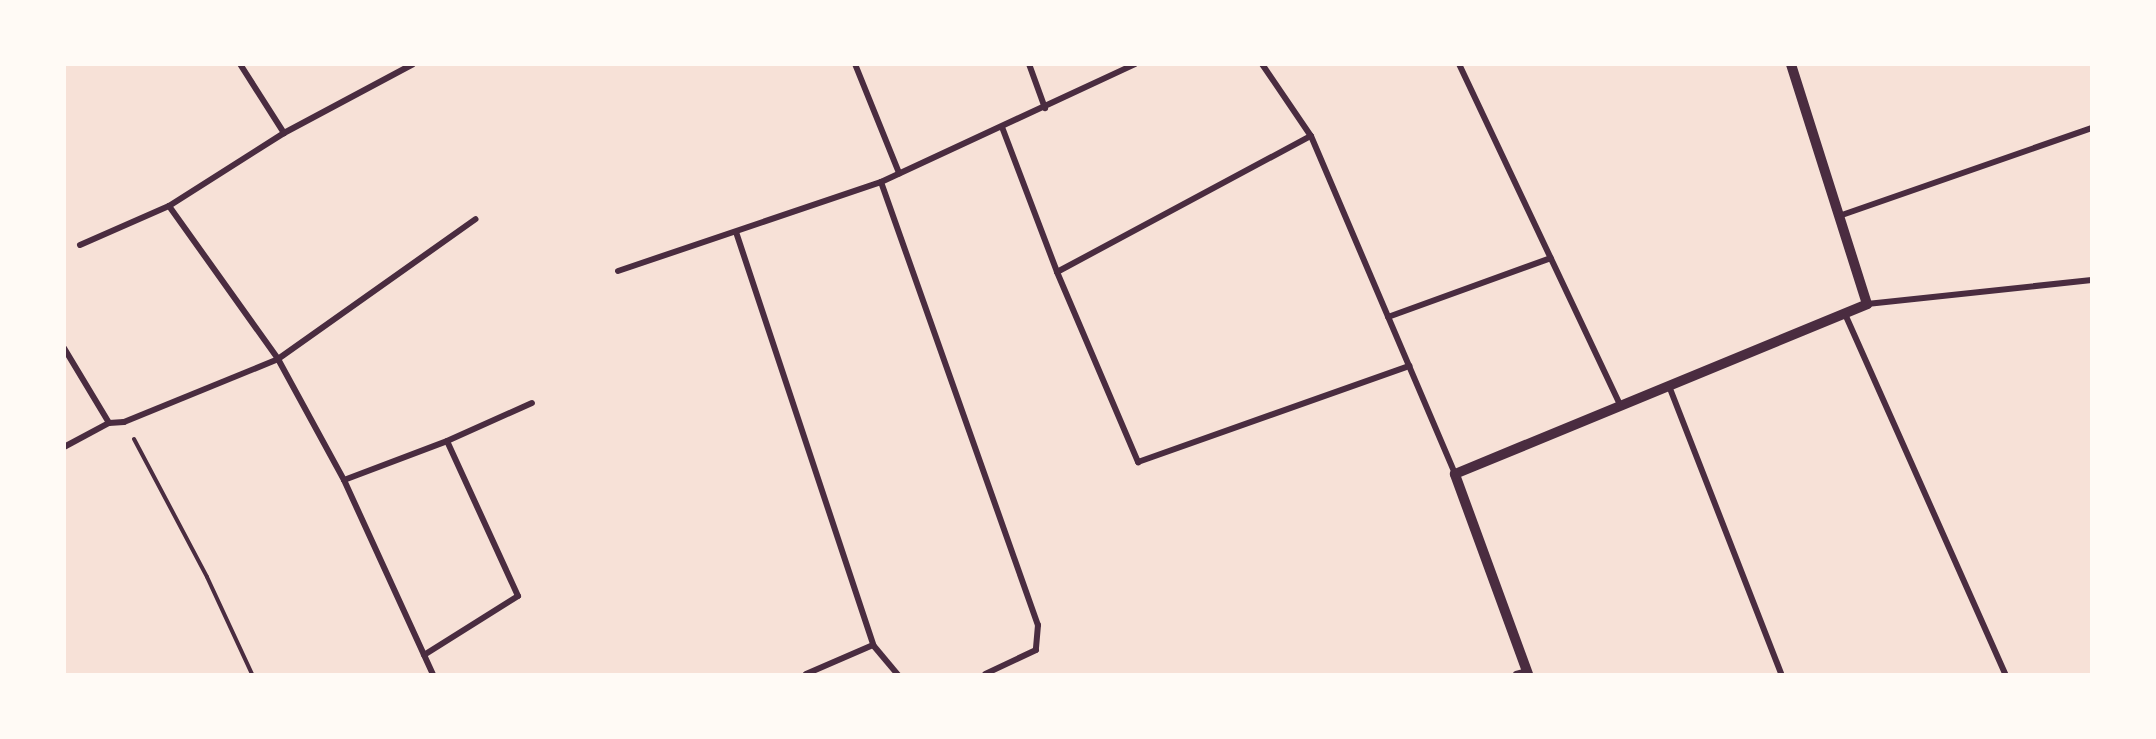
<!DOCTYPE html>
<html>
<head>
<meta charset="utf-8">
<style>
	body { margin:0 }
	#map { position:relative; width:2156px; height:739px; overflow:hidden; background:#f7e1d7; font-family:"Libre Baskerville",serif }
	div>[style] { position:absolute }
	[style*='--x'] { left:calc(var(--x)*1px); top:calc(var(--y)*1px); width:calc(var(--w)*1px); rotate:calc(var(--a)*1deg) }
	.path>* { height:4px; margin:-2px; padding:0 2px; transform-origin:2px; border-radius:2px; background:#4a2c40 }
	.minor>* { height:6px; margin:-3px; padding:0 3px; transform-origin:3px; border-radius:3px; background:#4a2c40 }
	.tertiary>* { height:10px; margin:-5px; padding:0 5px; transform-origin:5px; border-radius:5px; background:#4a2c40 }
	span { translate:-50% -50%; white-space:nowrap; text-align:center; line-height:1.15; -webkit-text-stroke:4.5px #fffaf5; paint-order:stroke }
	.frame { position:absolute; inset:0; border:66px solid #fffaf5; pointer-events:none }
</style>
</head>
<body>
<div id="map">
	<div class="path">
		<i style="--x:134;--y:439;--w:156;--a:62.1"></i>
		<i style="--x:207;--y:577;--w:107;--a:65.1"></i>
	</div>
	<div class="minor">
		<i style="--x:240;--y:64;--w:82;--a:57.5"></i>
		<i style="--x:855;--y:64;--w:118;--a:68"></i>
		<i style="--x:1029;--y:64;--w:47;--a:70"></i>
		<i style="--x:1262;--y:64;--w:87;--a:55.8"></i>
		<i style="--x:1311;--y:136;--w:367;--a:66.9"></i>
		<i style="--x:1459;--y:64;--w:378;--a:64.7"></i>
		<i style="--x:1002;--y:127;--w:155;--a:69.2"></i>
		<i style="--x:1057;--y:272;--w:207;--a:66.9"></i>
		<i style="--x:1138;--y:462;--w:288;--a:-19.5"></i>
		<i style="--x:881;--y:182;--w:470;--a:70.5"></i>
		<i style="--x:1038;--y:625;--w:25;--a:95"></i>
		<i style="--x:1036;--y:650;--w:56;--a:154.8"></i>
		<i style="--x:169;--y:206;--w:188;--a:54.5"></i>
		<i style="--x:278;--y:359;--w:138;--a:61.4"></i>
		<i style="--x:344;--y:480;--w:213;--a:65.4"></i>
		<i style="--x:1839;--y:216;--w:268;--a:-19.2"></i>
		<i style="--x:736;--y:232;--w:435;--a:71.6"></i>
		<i style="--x:873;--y:645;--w:38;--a:50"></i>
		<i style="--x:80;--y:245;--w:97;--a:-23.7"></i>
		<i style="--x:169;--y:206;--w:136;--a:-32.4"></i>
		<i style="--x:284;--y:133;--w:146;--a:-28.1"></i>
		<i style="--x:618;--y:271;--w:278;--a:-18.7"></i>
		<i style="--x:881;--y:182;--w:280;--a:-24.9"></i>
		<i style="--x:1057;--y:272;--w:288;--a:-28.2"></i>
		<i style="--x:1867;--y:304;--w:226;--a:-6.1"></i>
		<i style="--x:1845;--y:314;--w:394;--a:66"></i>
		<i style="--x:1388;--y:317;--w:173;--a:-19.9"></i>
		<i style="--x:64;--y:348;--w:87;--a:59"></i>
		<i style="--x:1669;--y:386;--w:309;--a:68.7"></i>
		<i style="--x:64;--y:447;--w:51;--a:-28.1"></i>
		<i style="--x:109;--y:423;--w:15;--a:-4"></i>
		<i style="--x:124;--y:422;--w:166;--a:-22.2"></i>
		<i style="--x:278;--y:359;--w:242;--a:-35.3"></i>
		<i style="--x:344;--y:480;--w:110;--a:-20.7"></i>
		<i style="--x:447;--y:441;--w:93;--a:-24.1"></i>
		<i style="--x:424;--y:655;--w:111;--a:-32.1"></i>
		<i style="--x:518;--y:596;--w:170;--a:-114.6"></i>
		<i style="--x:806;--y:674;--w:73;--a:-23.4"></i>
		<i style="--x:1516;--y:674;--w:11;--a:-15"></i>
	</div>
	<div class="tertiary">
		<i style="--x:1528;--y:674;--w:213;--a:-110.1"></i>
		<i style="--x:1455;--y:474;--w:446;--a:-22.4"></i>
		<i style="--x:1867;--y:304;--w:252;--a:-107.6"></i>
	</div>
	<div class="frame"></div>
</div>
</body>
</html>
